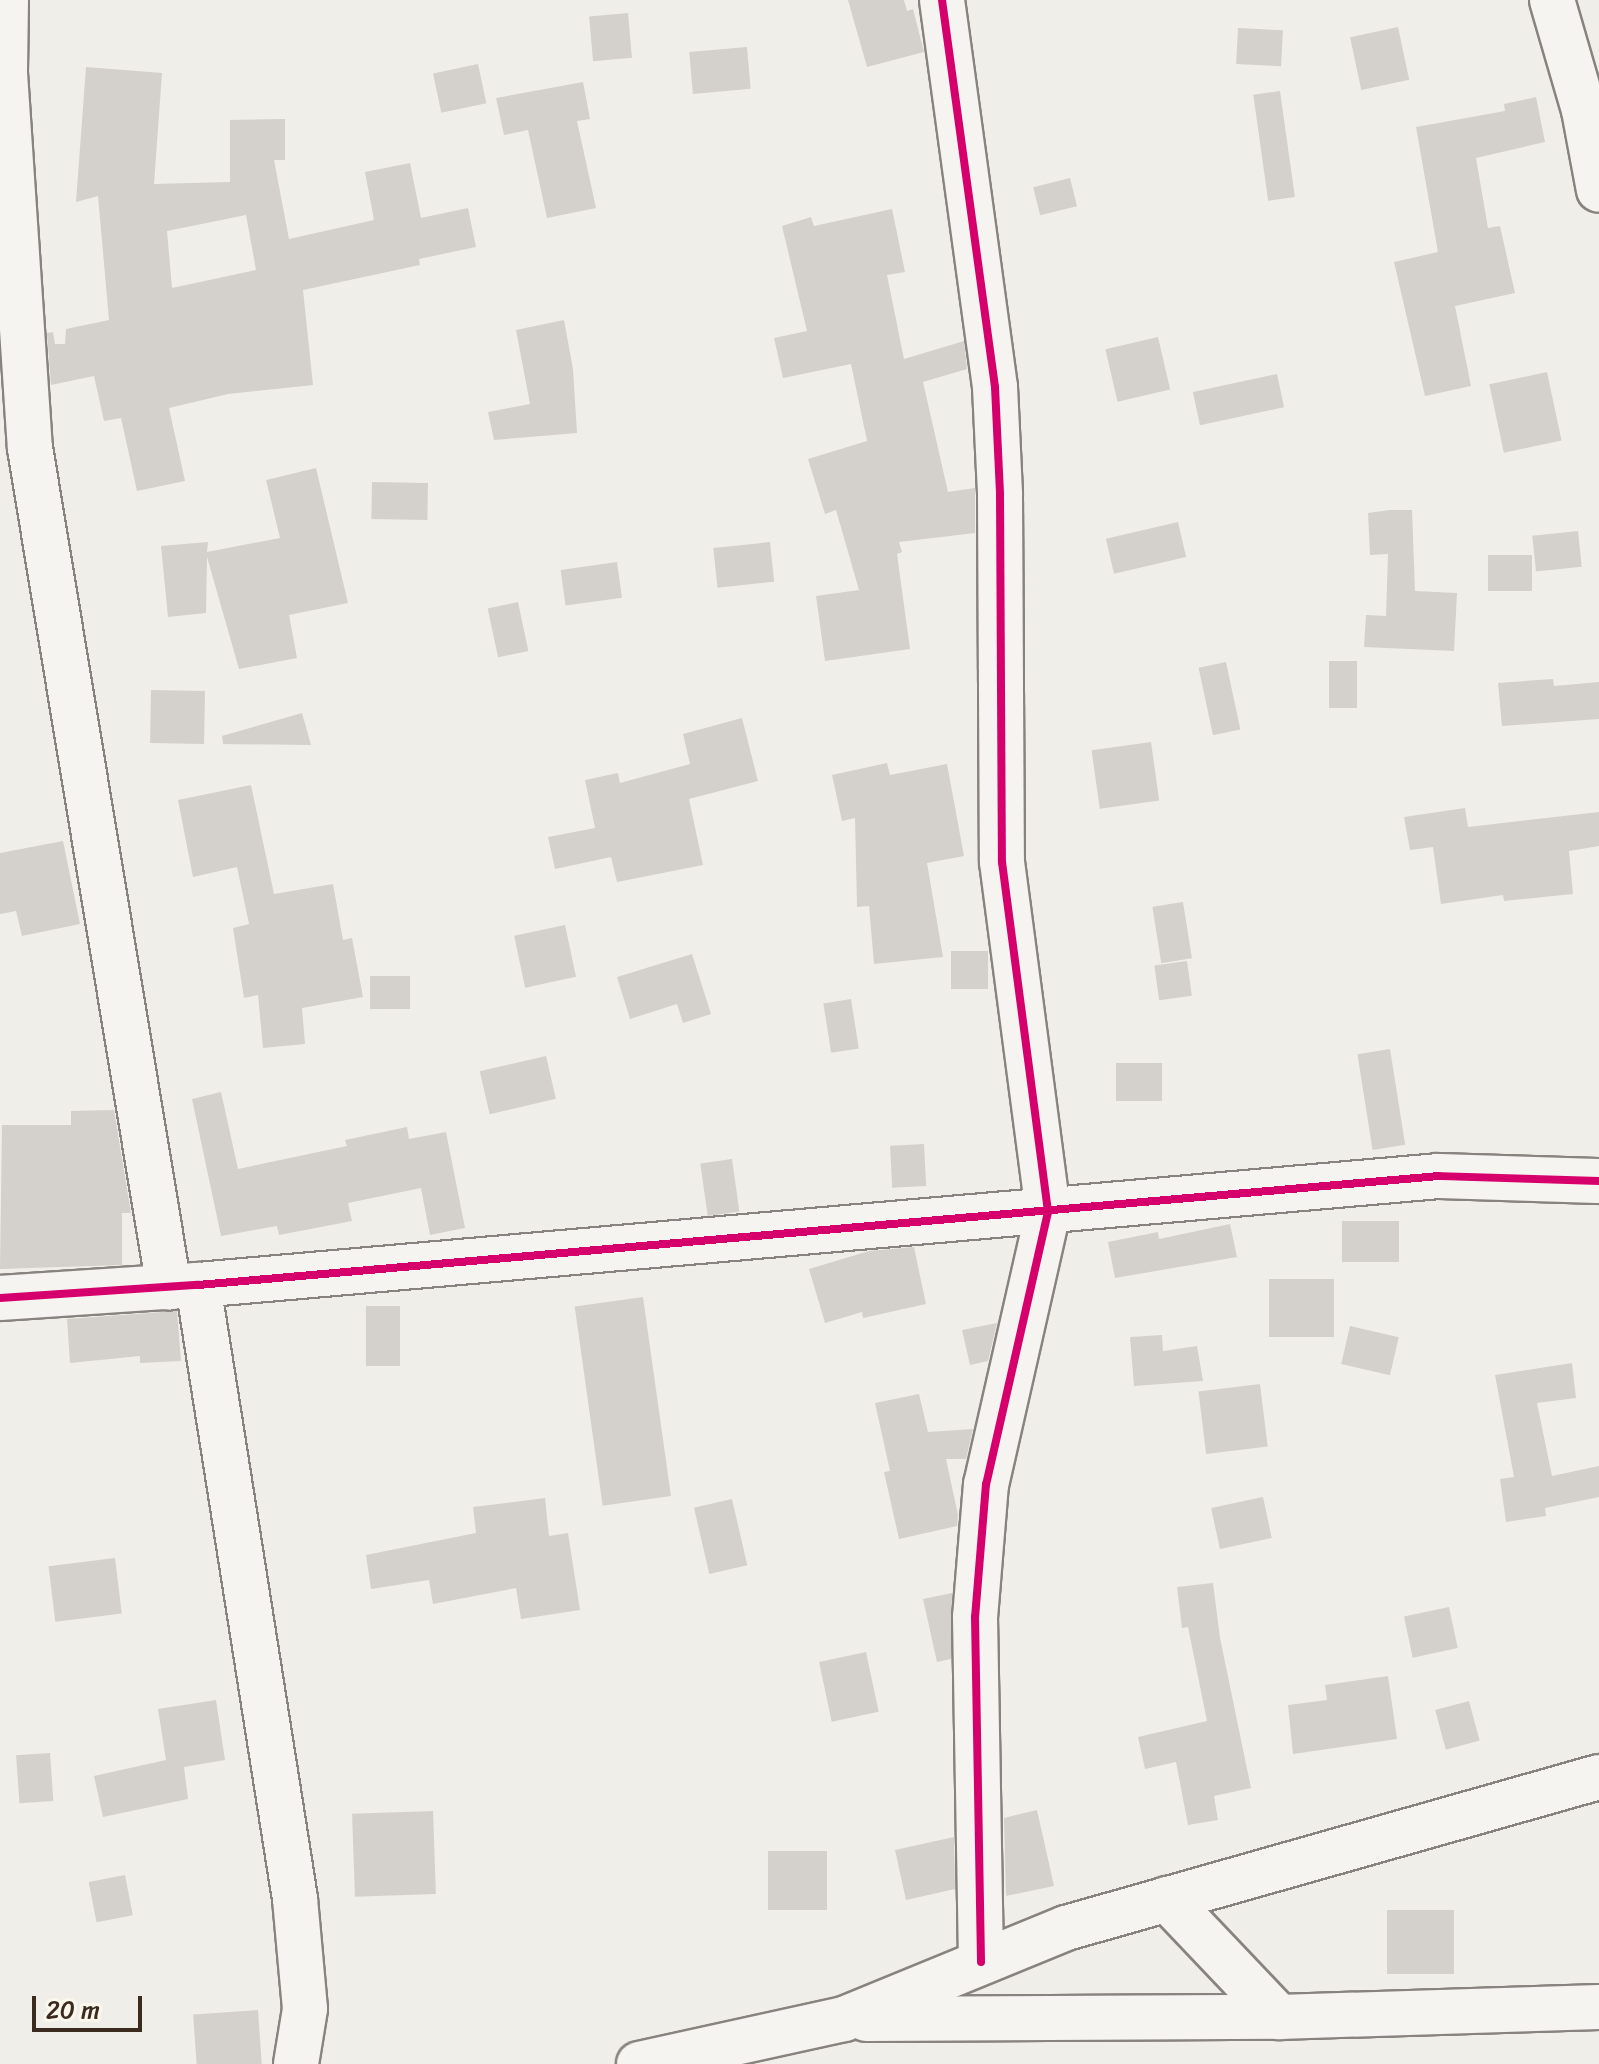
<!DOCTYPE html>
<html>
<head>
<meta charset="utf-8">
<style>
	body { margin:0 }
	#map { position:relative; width:1599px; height:2064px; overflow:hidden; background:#f0eee8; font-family:Sriracha,sans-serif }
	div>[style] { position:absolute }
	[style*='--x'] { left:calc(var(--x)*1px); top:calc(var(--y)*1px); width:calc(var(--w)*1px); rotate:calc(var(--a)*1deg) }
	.building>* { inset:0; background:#d4d1cc; transform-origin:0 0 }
	.roads { filter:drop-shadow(2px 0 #88837e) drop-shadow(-2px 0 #88837e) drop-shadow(0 2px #88837e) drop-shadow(0 -2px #88837e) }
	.street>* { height:44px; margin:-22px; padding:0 22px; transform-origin:22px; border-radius:22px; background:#f5f4f0 }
	.cycleway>* { height:8px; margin:-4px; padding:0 4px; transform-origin:4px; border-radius:4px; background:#d6006c }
	span { translate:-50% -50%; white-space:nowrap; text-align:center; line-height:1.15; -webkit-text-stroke:6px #fbf7ec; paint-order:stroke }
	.scale { position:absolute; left:32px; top:1996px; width:110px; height:36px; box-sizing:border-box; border:4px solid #3b2a1e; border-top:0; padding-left:10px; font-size:24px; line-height:28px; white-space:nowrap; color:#3b2a1e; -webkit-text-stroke:6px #fbf7ec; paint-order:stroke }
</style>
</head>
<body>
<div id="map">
	<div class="building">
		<i style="clip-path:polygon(848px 0,904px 0,907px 11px,913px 9px,924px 52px,867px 67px)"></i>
		<i style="left:628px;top:13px;width:45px;height:39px;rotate:85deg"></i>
		<i style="left:1398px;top:27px;width:54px;height:49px;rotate:78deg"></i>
		<i style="left:1238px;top:28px;width:45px;height:36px;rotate:3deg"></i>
		<i style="left:747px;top:47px;width:42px;height:58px;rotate:85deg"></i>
		<i style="left:478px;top:64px;width:40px;height:46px;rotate:78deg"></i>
		<i style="clip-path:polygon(evenodd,86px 67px,162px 73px,154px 184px,230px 182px,230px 120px,285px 119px,285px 160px,274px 160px,289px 239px,374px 220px,365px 172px,410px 163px,421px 218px,468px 208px,476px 247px,419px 259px,420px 265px,303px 290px,313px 385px,228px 394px,169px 408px,185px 481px,137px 491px,121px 418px,104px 421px,94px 376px,51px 385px,47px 333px,53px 332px,55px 344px,65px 344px,66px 329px,109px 320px,98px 196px,76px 202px,86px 67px,246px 215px,256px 270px,172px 288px,167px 231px,246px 215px)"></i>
		<i style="clip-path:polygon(583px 82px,590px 119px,577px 121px,596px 208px,547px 218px,528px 130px,504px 135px,496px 98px)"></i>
		<i style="left:1280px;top:91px;width:107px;height:27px;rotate:82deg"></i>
		<i style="clip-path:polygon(1536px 97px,1545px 142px,1476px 158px,1488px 228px,1500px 226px,1515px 293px,1455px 306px,1471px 386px,1425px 396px,1394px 262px,1438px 252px,1416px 127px,1505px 111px,1504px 104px)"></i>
		<i style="left:1070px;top:178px;width:29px;height:38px;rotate:76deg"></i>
		<i style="clip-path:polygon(892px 209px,905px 272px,887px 275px,904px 359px,964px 341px,967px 369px,923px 382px,948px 492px,975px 488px,975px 533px,899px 542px,902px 552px,897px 554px,910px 649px,825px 661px,816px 596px,859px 590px,836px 510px,825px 514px,808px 459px,867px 441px,851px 364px,783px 378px,774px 338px,807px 331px,782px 226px,811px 217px,814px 226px)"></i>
		<i style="clip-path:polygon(564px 320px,573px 369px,577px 433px,494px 440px,488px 412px,530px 404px,516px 330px)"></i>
		<i style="left:1158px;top:337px;width:54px;height:54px;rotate:77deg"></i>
		<i style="left:1547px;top:372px;width:70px;height:59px;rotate:78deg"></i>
		<i style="left:1277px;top:374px;width:34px;height:86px;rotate:78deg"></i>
		<i style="clip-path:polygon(316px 468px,348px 603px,289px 615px,297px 658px,239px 669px,207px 557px,206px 613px,168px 617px,161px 546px,208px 542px,207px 552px,280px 538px,266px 480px)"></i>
		<i style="left:372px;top:482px;width:56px;height:37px;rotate:1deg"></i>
		<i style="clip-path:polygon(1390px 510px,1412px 510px,1415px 591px,1457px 593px,1454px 651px,1364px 647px,1366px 615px,1386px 616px,1388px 554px,1370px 555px,1368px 513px)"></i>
		<i style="left:1178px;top:522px;width:36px;height:74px;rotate:77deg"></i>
		<i style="left:1578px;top:531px;width:36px;height:46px;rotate:84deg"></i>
		<i style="left:770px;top:542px;width:40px;height:57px;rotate:84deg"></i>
		<i style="left:1532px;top:555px;width:36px;height:44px;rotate:90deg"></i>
		<i style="left:617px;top:562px;width:36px;height:57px;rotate:82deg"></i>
		<i style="left:518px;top:602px;width:50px;height:31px;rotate:78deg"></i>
		<i style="left:1329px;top:661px;width:28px;height:47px"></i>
		<i style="left:1226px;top:662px;width:69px;height:28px;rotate:78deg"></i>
		<i style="clip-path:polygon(1553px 679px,1554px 686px,1599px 682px,1599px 719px,1502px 726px,1498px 683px)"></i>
		<i style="left:151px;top:690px;width:54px;height:53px;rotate:1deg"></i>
		<i style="clip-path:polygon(302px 713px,311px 745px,223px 744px,222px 736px)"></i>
		<i style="clip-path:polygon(742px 718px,758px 781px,689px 799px,703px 865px,617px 882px,611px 857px,555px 869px,548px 837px,595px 828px,585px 780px,618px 773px,620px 783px,690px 764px,683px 734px)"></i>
		<i style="left:1151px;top:742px;width:59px;height:60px;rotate:82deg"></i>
		<i style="clip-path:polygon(887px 763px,890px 775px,947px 764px,964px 856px,927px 863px,943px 957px,874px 964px,869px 906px,857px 907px,855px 818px,842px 821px,832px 775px)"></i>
		<i style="clip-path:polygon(251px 785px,274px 894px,333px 884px,343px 940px,352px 938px,363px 997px,302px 1008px,305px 1044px,263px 1048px,258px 995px,244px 998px,233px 928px,249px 924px,237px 867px,193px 877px,178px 800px)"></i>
		<i style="clip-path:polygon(1465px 808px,1468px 827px,1599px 812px,1599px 846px,1569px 851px,1573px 894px,1504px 901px,1503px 895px,1441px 904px,1433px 847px,1410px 850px,1404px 817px)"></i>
		<i style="clip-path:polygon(63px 841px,80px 924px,22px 936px,16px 911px,0 914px,0 853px)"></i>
		<i style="left:1183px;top:902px;width:57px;height:31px;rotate:81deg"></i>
		<i style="left:565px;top:925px;width:53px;height:52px;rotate:78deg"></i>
		<i style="left:951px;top:951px;width:37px;height:38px"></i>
		<i style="clip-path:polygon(692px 954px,711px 1014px,683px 1023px,677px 1004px,630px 1019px,617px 977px)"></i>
		<i style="left:1187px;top:961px;width:35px;height:33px;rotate:82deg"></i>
		<i style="left:370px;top:976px;width:40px;height:33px"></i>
		<i style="left:851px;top:999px;width:50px;height:28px;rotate:81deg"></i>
		<i style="left:1390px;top:1049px;width:97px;height:33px;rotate:81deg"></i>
		<i style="left:546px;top:1056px;width:44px;height:68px;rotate:77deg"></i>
		<i style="left:1162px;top:1063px;width:38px;height:46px;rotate:90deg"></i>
		<i style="clip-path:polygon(221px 1092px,238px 1169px,347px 1146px,345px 1140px,407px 1127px,409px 1139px,446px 1132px,465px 1228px,430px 1235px,421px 1188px,348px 1203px,352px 1221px,279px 1235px,277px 1226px,221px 1236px,192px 1099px)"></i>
		<i style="clip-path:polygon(114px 1110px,131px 1213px,122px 1213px,122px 1265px,0 1269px,2px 1125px,71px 1125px,71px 1111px)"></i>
		<i style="left:924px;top:1144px;width:42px;height:34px;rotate:87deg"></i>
		<i style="left:732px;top:1159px;width:53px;height:32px;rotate:82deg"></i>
		<i style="left:1342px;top:1221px;width:57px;height:41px"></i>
		<i style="clip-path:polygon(1230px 1224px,1237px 1257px,1115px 1278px,1108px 1242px,1158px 1232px,1159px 1239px)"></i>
		<i style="clip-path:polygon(914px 1247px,926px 1304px,863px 1318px,862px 1312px,825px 1323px,809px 1269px,869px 1251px)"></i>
		<i style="left:1269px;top:1279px;width:65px;height:58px"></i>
		<i style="left:643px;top:1297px;width:201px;height:69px;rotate:82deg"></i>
		<i style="left:366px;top:1306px;width:34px;height:60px"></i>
		<i style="clip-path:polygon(177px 1311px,181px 1361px,140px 1363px,140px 1356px,70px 1363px,67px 1319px)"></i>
		<i style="clip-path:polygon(997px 1323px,988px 1361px,970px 1365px,962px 1330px)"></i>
		<i style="left:1350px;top:1326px;width:50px;height:39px;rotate:13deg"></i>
		<i style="clip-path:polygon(1162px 1335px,1163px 1351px,1197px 1346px,1203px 1381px,1134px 1386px,1130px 1337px)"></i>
		<i style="clip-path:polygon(1572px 1363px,1576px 1398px,1537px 1403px,1552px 1476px,1599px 1466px,1599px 1497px,1545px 1508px,1546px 1516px,1506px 1522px,1500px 1479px,1514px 1477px,1495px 1375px)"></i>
		<i style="left:1260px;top:1384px;width:63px;height:62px;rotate:83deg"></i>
		<i style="clip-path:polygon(919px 1394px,928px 1432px,973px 1429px,966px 1459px,946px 1459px,958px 1515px,957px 1526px,899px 1539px,884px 1472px,890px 1471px,875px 1403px)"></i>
		<i style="left:1263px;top:1497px;width:42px;height:53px;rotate:78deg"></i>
		<i style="clip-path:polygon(545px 1498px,549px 1536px,568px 1533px,580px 1610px,521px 1619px,516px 1588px,433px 1604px,429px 1580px,371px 1589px,366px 1555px,476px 1533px,473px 1507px)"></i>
		<i style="left:732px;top:1499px;width:68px;height:39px;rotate:77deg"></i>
		<i style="left:115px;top:1558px;width:56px;height:67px;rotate:83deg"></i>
		<i style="clip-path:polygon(1213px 1583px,1220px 1638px,1251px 1788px,1214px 1796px,1218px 1820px,1188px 1825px,1176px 1762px,1145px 1769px,1138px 1737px,1207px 1721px,1188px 1627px,1182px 1628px,1177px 1587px)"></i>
		<i style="clip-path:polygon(952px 1593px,951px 1659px,937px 1662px,923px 1599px)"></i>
		<i style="left:1449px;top:1607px;width:42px;height:46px;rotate:78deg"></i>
		<i style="left:866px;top:1652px;width:61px;height:48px;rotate:78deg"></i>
		<i style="clip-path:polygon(1388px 1676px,1397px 1739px,1293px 1754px,1288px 1705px,1327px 1700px,1325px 1685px)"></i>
		<i style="clip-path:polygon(216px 1700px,225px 1760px,184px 1767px,188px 1799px,103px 1817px,94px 1776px,166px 1760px,158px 1709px)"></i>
		<i style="left:1469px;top:1701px;width:41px;height:35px;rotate:75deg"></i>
		<i style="left:50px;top:1753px;width:48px;height:34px;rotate:86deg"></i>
		<i style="clip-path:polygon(1037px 1810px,1054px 1886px,1006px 1896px,1004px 1818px)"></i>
		<i style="left:433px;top:1811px;width:83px;height:81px;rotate:88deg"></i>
		<i style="clip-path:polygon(954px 1837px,955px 1889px,906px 1900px,895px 1850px)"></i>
		<i style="left:768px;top:1851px;width:59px;height:59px"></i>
		<i style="left:125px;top:1875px;width:41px;height:37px;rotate:79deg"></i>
		<i style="left:1387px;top:1910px;width:67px;height:64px"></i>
		<i style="left:258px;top:2010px;width:54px;height:65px;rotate:86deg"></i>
	</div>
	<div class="roads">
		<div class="street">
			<i style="--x:6;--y:0;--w:73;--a:90.8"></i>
			<i style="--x:5;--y:73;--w:376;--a:86.2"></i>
			<i style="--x:30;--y:448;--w:851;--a:80.6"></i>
			<i style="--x:942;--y:0;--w:391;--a:82.2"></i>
			<i style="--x:995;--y:387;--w:108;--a:87.3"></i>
			<i style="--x:1000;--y:495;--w:367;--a:89.7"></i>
			<i style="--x:1002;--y:862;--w:353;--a:82.5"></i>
			<i style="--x:1048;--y:1212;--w:279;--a:102.8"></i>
			<i style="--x:986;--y:1484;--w:133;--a:94.7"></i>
			<i style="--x:975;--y:1617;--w:345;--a:89"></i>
			<i style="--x:1552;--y:0;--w:115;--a:73.8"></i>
			<i style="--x:1584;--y:110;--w:81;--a:79.4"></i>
			<i style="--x:198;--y:1285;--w:622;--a:81.02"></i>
			<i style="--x:295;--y:1899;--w:110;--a:84.8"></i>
			<i style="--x:305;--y:2009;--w:56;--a:99.3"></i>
			<i style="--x:0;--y:1298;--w:198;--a:-3.8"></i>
			<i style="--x:198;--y:1285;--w:1245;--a:-5.02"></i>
			<i style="--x:1438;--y:1176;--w:161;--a:1.8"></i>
			<i style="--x:1167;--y:1899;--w:163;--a:46.5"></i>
			<i style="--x:866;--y:2019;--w:413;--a:-0.3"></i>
			<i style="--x:1279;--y:2017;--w:320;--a:-1.8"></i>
			<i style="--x:639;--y:2064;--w:210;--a:-12.4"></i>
			<i style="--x:844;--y:2019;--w:240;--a:-22.3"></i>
			<i style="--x:1066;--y:1928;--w:554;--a:-15.82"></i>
		</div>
	</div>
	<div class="cycleway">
		<i style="--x:942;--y:0;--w:391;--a:82.2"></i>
		<i style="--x:995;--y:387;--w:108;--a:87.3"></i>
		<i style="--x:1000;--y:495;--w:367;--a:89.7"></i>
		<i style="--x:1002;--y:862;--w:353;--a:82.5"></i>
		<i style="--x:1048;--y:1212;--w:279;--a:102.8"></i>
		<i style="--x:986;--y:1484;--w:133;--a:94.7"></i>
		<i style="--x:975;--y:1617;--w:345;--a:89"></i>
		<i style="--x:0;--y:1298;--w:198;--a:-3.8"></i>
		<i style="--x:198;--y:1285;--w:1245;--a:-5.02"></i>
		<i style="--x:1438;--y:1176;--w:161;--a:1.8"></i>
	</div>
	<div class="scale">20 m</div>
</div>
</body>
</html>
